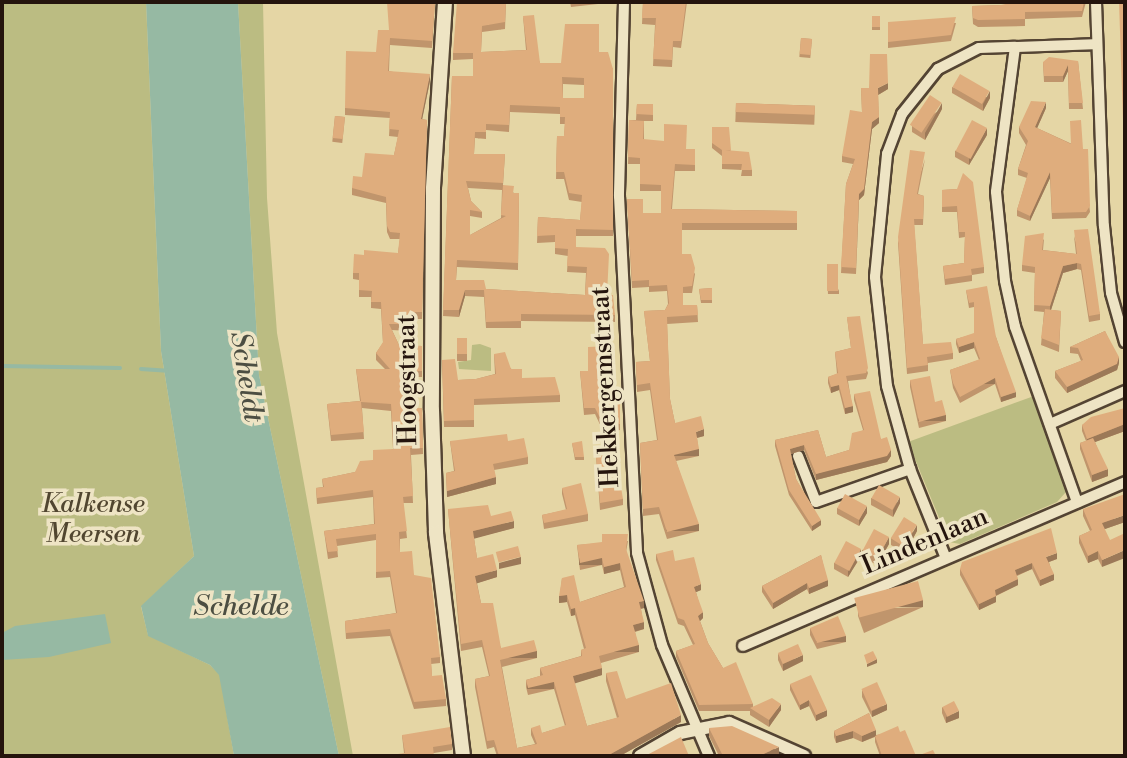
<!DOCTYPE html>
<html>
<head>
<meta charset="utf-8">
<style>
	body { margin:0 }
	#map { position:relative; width:1127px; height:758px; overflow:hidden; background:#e5d6a5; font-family:"Libre Bodoni",serif }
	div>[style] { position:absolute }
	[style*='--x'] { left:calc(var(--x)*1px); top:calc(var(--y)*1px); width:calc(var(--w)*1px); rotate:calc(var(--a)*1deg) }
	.green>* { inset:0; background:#bbbc82 }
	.water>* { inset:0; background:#96b9a3 }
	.stream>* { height:4px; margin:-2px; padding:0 2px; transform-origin:2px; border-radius:2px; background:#96b9a3 }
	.roads { filter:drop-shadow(2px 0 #544433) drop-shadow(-2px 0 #544433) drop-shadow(0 2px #544433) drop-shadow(0 -2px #544433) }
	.minor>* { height:10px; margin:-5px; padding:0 5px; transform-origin:5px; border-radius:5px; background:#eee4c4 }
	.tertiary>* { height:12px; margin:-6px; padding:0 6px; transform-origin:6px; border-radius:6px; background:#eee4c4 }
	.secondary>* { height:14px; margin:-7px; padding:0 7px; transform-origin:7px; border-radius:7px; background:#eee4c4 }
	.wall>* { inset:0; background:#c0956c; transform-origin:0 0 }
	.shaded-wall>* { inset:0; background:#9c7958; transform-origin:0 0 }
	.building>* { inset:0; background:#dfad7d; transform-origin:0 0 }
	span { translate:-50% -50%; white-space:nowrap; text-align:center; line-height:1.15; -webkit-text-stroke:7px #eee4c4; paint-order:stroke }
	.street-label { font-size:26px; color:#24140d }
	.park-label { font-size:26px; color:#514630; font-style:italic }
	.water-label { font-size:28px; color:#4c4e42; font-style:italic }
	.frame { position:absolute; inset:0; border:4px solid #24140d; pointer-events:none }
</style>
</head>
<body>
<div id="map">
	<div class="green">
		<i style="clip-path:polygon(2px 2px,146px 2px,161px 351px,194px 556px,141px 607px,148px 635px,210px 665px,220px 675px,234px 756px,2px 756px)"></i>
		<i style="clip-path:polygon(238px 2px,263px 2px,267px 198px,277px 333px,353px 756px,339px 756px,259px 375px)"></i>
		<i style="clip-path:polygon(480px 344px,491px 348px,491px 371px,459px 369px,458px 362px,471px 360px,472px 345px)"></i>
		<i style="clip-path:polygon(1034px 396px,1065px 477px,1066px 492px,1057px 502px,960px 544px,949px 542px,908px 442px)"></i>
	</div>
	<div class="water">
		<i style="clip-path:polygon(146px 2px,238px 2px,259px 375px,339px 756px,234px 756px,219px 675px,210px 665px,148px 636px,141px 606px,194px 556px,161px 351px)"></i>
		<i style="clip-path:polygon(105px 614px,111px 643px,49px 657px,2px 660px,2px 633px,15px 626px)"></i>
	</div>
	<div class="stream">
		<i style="--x:2;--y:366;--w:118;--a:1"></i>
		<i style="--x:141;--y:369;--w:26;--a:4"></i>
	</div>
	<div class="roads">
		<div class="minor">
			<i style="--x:624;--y:2;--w:194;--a:91.5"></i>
			<i style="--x:619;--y:196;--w:357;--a:87.1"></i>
			<i style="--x:637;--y:553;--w:95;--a:74.8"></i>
			<i style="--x:662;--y:645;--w:121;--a:67.1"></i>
			<i style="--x:1096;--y:2;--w:224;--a:88"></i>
			<i style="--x:1104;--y:226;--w:67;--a:84"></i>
			<i style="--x:1111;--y:293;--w:51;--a:74.1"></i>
			<i style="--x:1015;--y:47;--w:80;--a:-2.1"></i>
			<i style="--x:1050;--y:424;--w:82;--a:-23.7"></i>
			<i style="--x:798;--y:456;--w:49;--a:68.6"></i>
			<i style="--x:816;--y:502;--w:100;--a:-19.3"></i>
			<i style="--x:945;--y:556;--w:94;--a:-111.9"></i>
			<i style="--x:910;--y:469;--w:86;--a:-105.5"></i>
			<i style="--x:887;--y:386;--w:110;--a:-96.3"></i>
			<i style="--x:875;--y:277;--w:124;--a:-84.4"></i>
			<i style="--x:887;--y:154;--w:43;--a:-69.4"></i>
			<i style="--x:902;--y:114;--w:58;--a:-51.3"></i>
			<i style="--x:938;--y:69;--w:46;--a:-27.1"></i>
			<i style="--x:979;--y:48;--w:36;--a:-2"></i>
			<i style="--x:1015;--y:47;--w:146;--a:97.5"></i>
			<i style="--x:996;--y:192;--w:89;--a:84.2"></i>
			<i style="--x:1005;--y:281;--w:47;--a:77.7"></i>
			<i style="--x:1015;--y:327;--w:186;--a:70.5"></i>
			<i style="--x:743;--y:646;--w:416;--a:-23.2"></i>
		</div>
		<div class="tertiary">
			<i style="--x:640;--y:756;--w:46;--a:-29.9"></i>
			<i style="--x:680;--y:733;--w:50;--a:-11.5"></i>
			<i style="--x:729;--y:723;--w:82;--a:23.7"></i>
		</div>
		<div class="secondary">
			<i style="--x:445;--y:2;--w:187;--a:93.7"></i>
			<i style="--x:433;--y:189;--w:221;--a:90.3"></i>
			<i style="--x:432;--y:410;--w:123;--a:88.1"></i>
			<i style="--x:436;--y:533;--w:225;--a:83.1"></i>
		</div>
	</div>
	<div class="wall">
		<i style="clip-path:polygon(435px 2px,432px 48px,390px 45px,389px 71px,430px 81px,422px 119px,427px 120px,422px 319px,409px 319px,408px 331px,392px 330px,399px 345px,422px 346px,422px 377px,411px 377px,411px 408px,422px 408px,423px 454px,411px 455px,413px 503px,403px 503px,407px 538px,400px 539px,400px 552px,414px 575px,440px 657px,440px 663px,431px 664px,432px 676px,446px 699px,446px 706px,414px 709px,390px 636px,346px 639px,345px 621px,396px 613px,390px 577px,376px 578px,376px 540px,337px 546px,338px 557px,328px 559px,324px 531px,374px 524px,373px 497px,317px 504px,316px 488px,323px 487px,322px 479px,355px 472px,373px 460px,393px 449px,391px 411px,362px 408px,364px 439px,331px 441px,327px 404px,360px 401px,356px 369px,385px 369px,376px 360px,376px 353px,383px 343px,381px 309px,371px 308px,371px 297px,359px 297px,359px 280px,353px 279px,353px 273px,364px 255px,398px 253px,400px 239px,390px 239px,387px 232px,386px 203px,352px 195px,352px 188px,362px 177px,394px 155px,398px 137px,389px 136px,390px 118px,345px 115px,345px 108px,389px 30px)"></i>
		<i style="clip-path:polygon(evenodd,506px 2px,505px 29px,482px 32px,481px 52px,526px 50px,523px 16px,540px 63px,561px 63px,599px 52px,613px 69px,613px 236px,576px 236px,576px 247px,607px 295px,615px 315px,615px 322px,521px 321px,521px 328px,486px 328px,484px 297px,465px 296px,459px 317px,443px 316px,452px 76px,473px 76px,473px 59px,453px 60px,453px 53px,506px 2px,563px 84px,584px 85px,584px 98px,563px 98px,563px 84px,506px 2px,510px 112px,560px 114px,560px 124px,565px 124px,564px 136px,557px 136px,556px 179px,564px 179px,569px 200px,582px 202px,580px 220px,538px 217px,537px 243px,555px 242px,555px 254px,568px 256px,567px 272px,586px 273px,585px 295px,486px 289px,456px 280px,457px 267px,518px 270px,519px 193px,514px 193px,503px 185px,505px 154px,474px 154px,475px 138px,486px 139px,486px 130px,509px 132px,510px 112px,506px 2px,468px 188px,502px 190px,501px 218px,470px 235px,470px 216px,482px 218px,482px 212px,471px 201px,468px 188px)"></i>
		<i style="clip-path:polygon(570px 2px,607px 2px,607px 3px,571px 7px)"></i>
		<i style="clip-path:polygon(643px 2px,687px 2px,681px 48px,673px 47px,672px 67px,653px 66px,655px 25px,642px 24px)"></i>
		<i style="clip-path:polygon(1086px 2px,1082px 17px,1025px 19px,1025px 26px,978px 27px,973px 24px,972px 6px)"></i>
		<i style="left:872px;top:16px;width:8px;height:14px"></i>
		<i style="clip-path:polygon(888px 22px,956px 23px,951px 41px,888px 48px)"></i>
		<i style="left:801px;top:38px;width:11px;height:19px;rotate:5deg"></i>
		<i style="clip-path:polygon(1078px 61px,1083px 109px,1069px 109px,1068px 71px,1063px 82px,1044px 82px,1043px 62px)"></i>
		<i style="clip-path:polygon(952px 87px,990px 98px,983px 111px,952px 93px)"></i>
		<i style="clip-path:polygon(861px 88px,888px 89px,878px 95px,879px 123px,872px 129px,864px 195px,859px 200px,856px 274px,841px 273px,846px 184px,853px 164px,842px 162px,842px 156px,862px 112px)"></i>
		<i style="left:736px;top:103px;width:79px;height:19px;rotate:2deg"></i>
		<i style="clip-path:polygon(637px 104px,653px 104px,653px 121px,644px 121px,644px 140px,686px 149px,695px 149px,695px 171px,675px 171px,672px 209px,797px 211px,797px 230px,682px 230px,682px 254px,695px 274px,692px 293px,683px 293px,683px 305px,697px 305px,698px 322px,667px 324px,670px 399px,675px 423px,704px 436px,697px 438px,699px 456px,676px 461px,699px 531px,667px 539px,659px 514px,643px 516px,640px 443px,657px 440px,650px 390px,637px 392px,636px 362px,650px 361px,644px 311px,665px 310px,668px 304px,667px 291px,649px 292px,649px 287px,632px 288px,627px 199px,643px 213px,661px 213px,661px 191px,640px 191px,640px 164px,628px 164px,629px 120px,636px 120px)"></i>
		<i style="clip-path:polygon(1046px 108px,1037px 128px,1083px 149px,1090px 212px,1086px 218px,1052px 219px,1050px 178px,1030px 221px,1017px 216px,1017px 210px,1027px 178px,1018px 175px,1018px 169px,1026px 145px,1019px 133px,1019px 127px)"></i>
		<i style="clip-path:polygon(942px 109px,925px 140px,912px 132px,912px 126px)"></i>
		<i style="left:335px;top:116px;width:10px;height:26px;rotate:6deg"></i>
		<i style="clip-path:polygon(712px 127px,731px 151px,752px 170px,752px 176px,741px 176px,742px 170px,722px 169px,722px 156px,712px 148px)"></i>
		<i style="clip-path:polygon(987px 135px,969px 165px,955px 157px,955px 151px)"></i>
		<i style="clip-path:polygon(925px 159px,918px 194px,924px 196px,923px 225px,914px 225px,923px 344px,953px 353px,953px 359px,928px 363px,928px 371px,907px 374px,898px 243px)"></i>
		<i style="clip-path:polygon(957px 189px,984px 267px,984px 273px,972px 275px,972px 281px,945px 285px,943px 266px,964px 263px,965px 237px,959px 238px,957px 212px,942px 212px,942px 190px)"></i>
		<i style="clip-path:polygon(1074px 236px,1100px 314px,1100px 320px,1089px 322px,1081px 270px,1077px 269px,1063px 273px,1051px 310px,1061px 311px,1059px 352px,1041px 345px,1044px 312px,1034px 311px,1035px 273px,1022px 271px,1022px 265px,1044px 239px,1043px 250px,1076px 254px)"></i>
		<i style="clip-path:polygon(827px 264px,839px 291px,839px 294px,828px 294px)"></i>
		<i style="clip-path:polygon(712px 288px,712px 303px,701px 303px,699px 289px)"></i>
		<i style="clip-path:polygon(966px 290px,996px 337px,1016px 397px,1001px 402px,995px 384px,960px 403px,953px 388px,950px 370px,979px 360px,974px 348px,959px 353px,956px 344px,956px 339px,974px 334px,974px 307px,969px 308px)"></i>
		<i style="clip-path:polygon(847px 317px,868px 373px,866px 379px,848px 381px,853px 412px,845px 414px,839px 390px,831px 393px,828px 383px,828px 377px,837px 374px,835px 352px,851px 348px)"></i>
		<i style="clip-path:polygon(1105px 331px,1119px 363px,1117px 370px,1067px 393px,1055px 378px,1055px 371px,1081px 361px,1078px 354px,1070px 353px,1070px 347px)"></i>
		<i style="left:457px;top:338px;width:10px;height:23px"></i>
		<i style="clip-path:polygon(610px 353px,603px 360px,604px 388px,620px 387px,620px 430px,604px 433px,595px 414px,584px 415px,580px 371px,588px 371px)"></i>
		<i style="clip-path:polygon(494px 354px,522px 378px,560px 395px,560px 402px,474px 405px,474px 427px,444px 427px,442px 360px,458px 380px,476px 379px,495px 374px)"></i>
		<i style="clip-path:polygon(910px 380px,946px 421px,919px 428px,910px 387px)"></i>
		<i style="clip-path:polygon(854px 394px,891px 456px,887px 462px,816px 480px,804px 450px,791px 454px,796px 479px,821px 525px,812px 531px,789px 495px,775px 446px,775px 440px,818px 430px,826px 457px,849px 450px,863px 430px,854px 400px)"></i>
		<i style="clip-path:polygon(1125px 408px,1125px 431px,1095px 442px,1108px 476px,1092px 482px,1080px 449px,1080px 443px,1086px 441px,1082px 431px,1082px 425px)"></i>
		<i style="clip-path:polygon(450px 441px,508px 441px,528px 457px,528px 464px,494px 470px,496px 484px,447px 497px,446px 473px,454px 471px)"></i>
		<i style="clip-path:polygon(572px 443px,584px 457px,584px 460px,575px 460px)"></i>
		<i style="clip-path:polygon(596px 456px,614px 488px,623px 499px,623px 505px,600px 510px)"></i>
		<i style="clip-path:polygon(562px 488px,588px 514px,588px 521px,544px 529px,542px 515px,566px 510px,562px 494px)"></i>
		<i style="clip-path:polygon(871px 498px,900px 503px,893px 517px,871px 505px)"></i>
		<i style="clip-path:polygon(837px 508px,867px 513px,859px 526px,837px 514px)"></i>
		<i style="clip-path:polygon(448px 509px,491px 516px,514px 528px,474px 538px,477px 558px,497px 577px,477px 583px,481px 603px,501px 648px,537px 658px,502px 667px,517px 748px,535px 744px,531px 735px,531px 728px,542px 733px,565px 726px,554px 689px,528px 695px,526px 687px,526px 680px,540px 676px,540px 668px,581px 656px,581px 650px,584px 649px,575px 615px,571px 616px,567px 602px,559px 603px,562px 578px,580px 602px,624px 587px,620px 570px,604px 574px,602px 565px,580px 570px,577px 545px,628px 541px,626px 552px,644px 608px,641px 609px,644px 629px,635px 632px,639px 652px,601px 663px,602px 675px,574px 683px,587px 726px,617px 718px,606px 681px,606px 673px,626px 699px,681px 722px,620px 756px,497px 756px,494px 747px,487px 749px,475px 687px,475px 679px,489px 676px,482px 647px,461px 651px)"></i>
		<i style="clip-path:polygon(1083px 509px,1125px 522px,1105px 529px,1102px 567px,1098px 559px,1088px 563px,1079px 543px,1079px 536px,1090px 531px,1083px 516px)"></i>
		<i style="clip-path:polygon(917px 531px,905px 553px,891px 545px,891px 538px)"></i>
		<i style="clip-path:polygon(889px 544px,877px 565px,862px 557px,862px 550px)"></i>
		<i style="clip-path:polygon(656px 554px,675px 561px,701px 590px,696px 592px,703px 618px,700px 621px,708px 643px,723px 668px,753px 704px,753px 707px,781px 710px,769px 727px,750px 715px,750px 711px,699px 711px,676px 657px,676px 651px,693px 645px,684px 626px,678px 624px,656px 560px)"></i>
		<i style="clip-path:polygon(821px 555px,828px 586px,809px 594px,807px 589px,773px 609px,762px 592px,762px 586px)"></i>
		<i style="clip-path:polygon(861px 556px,848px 577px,834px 569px,834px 563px)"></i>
		<i style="clip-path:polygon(1057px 559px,1049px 562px,1054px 580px,1040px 586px,1032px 569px,1017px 576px,1018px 585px,996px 596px,996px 602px,979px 610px,960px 575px,960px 569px)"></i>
		<i style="clip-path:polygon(923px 607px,864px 633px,858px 616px,858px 609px)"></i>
		<i style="clip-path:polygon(810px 628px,846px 642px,817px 649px,810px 635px)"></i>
		<i style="clip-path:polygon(778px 654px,803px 661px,783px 671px,778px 660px)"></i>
		<i style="clip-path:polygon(790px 684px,827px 716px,816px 721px,809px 706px,800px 710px,790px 690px)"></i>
		<i style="clip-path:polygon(862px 690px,887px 710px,872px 717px,862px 697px)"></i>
		<i style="clip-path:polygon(942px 707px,959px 718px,946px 723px,942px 713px)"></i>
		<i style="clip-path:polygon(869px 713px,876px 735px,900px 732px,916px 756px,880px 756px,875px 742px,875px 737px,862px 742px,853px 738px,836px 743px,834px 737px,834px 731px)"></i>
		<i style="clip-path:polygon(709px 728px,779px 755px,719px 756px,709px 736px)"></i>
		<i style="clip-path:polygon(402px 735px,452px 744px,452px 750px,434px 753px,404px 753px)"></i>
	</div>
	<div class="shaded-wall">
		<i style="clip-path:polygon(1068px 65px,1068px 71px,1063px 82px,1063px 76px)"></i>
		<i style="clip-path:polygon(430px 74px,430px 81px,421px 125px,421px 119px)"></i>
		<i style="clip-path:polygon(888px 83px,888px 89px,878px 95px,878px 88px)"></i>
		<i style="clip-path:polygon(990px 91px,990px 98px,983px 111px,983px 104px)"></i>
		<i style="clip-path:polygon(1046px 102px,1046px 108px,1035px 133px,1035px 127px)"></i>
		<i style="clip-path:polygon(942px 103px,942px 109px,925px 140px,925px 133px)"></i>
		<i style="clip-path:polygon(879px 117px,879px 123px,872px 129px,864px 195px,859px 200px,856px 274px,859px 194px,872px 122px)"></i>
		<i style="clip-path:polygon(987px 128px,987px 135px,969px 165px,969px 159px)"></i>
		<i style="clip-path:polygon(1050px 172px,1050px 178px,1030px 221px,1030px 216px)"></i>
		<i style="clip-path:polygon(1077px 263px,1077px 269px,1063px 273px,1050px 313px,1050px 306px,1063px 266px)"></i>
		<i style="clip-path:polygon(465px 290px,465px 296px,459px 317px,459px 310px)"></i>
		<i style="clip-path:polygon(974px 342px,974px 348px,959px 353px,959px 347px)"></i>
		<i style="clip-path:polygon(610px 346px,610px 353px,603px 360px,603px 354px)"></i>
		<i style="clip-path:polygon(1119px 357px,1119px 363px,1117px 370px,1067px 393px,1067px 387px)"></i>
		<i style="left:995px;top:378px;width:6px;height:40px;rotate:90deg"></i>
		<i style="clip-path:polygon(839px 385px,839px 390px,831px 393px,831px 387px)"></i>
		<i style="clip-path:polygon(1016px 392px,1016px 397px,1001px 402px,1001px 397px)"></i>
		<i style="clip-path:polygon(853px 406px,853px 412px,845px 414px,845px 408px)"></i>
		<i style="left:946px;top:415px;width:6px;height:28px;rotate:90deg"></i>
		<i style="clip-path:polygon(1125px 424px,1125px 431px,1087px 445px,1087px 439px)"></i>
		<i style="clip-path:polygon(704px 429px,704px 436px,696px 438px,696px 432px)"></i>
		<i style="clip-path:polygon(804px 445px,804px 450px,790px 454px,790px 449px)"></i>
		<i style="left:699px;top:449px;width:7px;height:26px;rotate:90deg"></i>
		<i style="clip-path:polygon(891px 450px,891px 456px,887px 462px,816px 480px,816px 474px)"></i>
		<i style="clip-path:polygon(1108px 469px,1108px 476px,1092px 482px,1092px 475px)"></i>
		<i style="clip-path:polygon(496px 477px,496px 484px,447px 497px,447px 491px)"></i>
		<i style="clip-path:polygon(900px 497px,900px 503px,893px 517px,893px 510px)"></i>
		<i style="clip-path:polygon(867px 506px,867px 513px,859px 526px,859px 520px)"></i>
		<i style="clip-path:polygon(1125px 515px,1125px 522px,1102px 530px,1102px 523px)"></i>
		<i style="clip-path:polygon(821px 520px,821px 525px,812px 531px,812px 526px)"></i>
		<i style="clip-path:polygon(514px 521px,514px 528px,473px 539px,473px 531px)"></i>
		<i style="left:699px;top:524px;width:7px;height:33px;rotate:90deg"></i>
		<i style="clip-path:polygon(917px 525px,917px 531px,905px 553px,905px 546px)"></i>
		<i style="clip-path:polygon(889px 537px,889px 544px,877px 565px,877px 558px)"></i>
		<i style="clip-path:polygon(861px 549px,861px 556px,848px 577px,848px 571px)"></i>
		<i style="clip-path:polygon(1125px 550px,1125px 558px,1102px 567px,1102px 560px)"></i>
		<i style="clip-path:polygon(1098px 551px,1098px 559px,1088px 563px,1088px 556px)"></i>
		<i style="clip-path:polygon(1057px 553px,1057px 559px,1046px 563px,1046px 557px)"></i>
		<i style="clip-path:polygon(521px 557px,521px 564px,499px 569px,499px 563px)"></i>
		<i style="left:602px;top:558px;width:7px;height:23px;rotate:90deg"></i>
		<i style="clip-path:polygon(620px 563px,620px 570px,604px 574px,604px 567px)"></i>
		<i style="clip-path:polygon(1032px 563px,1032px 569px,1015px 576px,1015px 570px)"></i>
		<i style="clip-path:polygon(497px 570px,497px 577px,475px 584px,475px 576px)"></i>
		<i style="clip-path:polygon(1054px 574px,1054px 580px,1040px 586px,1040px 580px)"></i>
		<i style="clip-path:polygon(1018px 579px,1018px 585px,995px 596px,995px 590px)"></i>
		<i style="clip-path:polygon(828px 580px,828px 586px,809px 594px,809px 588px)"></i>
		<i style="clip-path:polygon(807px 583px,807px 589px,773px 609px,773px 603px)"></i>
		<i style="clip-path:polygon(701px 584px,701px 590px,694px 593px,694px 587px)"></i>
		<i style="clip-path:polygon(567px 595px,567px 602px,559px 603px,559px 596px)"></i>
		<i style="clip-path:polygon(996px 596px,996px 602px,979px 610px,979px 604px)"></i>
		<i style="left:923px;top:600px;width:7px;height:64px;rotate:90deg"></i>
		<i style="clip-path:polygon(644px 601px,644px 608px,639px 609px,639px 602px)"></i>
		<i style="clip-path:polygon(575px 608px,575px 615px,571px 616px,571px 609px)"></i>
		<i style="clip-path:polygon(703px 612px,703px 618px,698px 623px,698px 616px)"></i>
		<i style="clip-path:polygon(644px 622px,644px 629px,633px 632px,633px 625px)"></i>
		<i style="left:846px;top:636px;width:6px;height:30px;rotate:90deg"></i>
		<i style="left:639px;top:645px;width:7px;height:41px;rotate:90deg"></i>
		<i style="left:537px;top:651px;width:7px;height:38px;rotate:90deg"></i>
		<i style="clip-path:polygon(803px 655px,803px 661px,783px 671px,783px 664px)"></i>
		<i style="clip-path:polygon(877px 659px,877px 663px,867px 667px,867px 664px)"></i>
		<i style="clip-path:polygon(602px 668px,602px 675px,573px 684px,573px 676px)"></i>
		<i style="left:554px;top:682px;width:7px;height:27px;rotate:90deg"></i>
		<i style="clip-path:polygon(809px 700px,809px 706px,800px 710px,800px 705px)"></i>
		<i style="clip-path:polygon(781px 704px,781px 710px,769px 727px,769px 720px)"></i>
		<i style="clip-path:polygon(887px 704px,887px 710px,872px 717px,872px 711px)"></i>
		<i style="clip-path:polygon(827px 710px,827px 716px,816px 721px,816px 715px)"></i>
		<i style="clip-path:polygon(959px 711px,959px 718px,946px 723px,946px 717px)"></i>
		<i style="clip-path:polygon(681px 715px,681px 722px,620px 756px,607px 756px)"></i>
		<i style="clip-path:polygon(876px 730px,876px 736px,862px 742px,862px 736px)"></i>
		<i style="clip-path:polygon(853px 731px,853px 738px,836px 743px,836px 736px)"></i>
		<i style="clip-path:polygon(779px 747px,779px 755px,777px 756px,759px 756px)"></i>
	</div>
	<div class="building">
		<i style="clip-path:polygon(387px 2px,435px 2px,432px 41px,390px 38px,388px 71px,430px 74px,421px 119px,427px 120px,422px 312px,409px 312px,408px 324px,389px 324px,399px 345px,422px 346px,422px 371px,411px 371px,411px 408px,422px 408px,423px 448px,410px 448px,413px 496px,403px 497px,407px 531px,399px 532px,400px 552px,412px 551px,414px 575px,431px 578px,440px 657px,431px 658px,432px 676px,442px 675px,446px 699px,414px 702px,390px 629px,346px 633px,345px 621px,397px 613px,390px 571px,376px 572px,376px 534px,336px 539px,338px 551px,328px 552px,324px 531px,375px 524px,373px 490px,317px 498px,316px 488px,324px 487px,322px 479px,355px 472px,360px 461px,373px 460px,373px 450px,394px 449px,391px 404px,361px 402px,364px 432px,331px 435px,327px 404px,361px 401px,356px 369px,390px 369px,376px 353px,383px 342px,381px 302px,371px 302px,372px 291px,359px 290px,359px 273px,353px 273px,354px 254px,364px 255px,364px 250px,398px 253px,400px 233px,390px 232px,387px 226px,386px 197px,352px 188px,353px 176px,362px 177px,365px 153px,394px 155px,399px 130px,389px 129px,390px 112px,345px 108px,346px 51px,376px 52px,378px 30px,389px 30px)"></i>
		<i style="clip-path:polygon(evenodd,457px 2px,506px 2px,505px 22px,482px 26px,481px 52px,527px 50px,523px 16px,534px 15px,540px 63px,561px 63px,565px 24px,599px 24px,599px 52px,608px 52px,613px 69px,613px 230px,576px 229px,576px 247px,605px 248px,609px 254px,607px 295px,613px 295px,615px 315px,521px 314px,521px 321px,486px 322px,484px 290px,465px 290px,459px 310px,443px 310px,452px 76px,473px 76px,473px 53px,453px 53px,457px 2px,562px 77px,584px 78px,584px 98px,563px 98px,562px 77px,457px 2px,510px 105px,560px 107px,560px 117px,565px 117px,564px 136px,557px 136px,556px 172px,564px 172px,569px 193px,582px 195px,580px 220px,538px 217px,537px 236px,555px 235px,555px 248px,568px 249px,567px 266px,587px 267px,585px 295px,486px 289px,484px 280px,456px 280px,457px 260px,518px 263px,519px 193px,513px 193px,514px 186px,503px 185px,501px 215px,506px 216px,470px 235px,470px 210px,482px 212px,471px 201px,466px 181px,503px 183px,505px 154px,474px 154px,475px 132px,486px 132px,486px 124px,509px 125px,510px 105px)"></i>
		<i style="clip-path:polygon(643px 2px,686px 2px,681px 41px,673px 41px,672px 60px,653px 59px,656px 18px,642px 18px)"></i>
		<i style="clip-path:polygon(1015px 2px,1084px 2px,1082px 11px,1025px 12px,1025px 19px,978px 20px,973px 18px,972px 6px,1001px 5px)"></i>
		<i style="clip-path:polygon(1119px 2px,1125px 2px,1125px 180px)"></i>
		<i style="left:872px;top:16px;width:8px;height:11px"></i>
		<i style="clip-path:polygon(956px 17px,951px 35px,888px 42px,888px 22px)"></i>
		<i style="left:801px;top:38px;width:11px;height:16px;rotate:5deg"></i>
		<i style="clip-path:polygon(870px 54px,887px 54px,888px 83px,878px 88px,879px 117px,872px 122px,864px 189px,859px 194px,856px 268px,841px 267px,846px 184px,855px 159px,842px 156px,850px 110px,862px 112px,861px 88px,869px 88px)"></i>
		<i style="clip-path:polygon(1049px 57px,1078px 61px,1083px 103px,1069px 103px,1068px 65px,1063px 76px,1044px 76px,1043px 62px)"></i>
		<i style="left:960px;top:74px;width:34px;height:15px;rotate:30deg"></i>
		<i style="left:930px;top:95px;width:14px;height:36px;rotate:34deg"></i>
		<i style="clip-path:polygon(1031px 101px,1046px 102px,1035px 127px,1071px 144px,1070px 121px,1081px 120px,1083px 149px,1088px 149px,1090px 206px,1086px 212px,1052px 213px,1050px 172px,1030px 216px,1017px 210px,1028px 173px,1018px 169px,1028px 141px,1019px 127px)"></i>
		<i style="left:736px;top:103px;width:79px;height:9px;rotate:2deg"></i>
		<i style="clip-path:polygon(637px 104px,653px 104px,653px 115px,636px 114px)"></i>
		<i style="left:335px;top:116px;width:10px;height:22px;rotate:6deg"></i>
		<i style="clip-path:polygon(629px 120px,644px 121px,643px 139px,664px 141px,664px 124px,687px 125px,686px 149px,695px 149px,695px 165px,675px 164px,671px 209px,797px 211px,797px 223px,682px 223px,682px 254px,691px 254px,695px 268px,692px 286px,683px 287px,683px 305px,697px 305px,698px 315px,667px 317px,670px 399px,675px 423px,701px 416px,704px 429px,696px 432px,699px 449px,674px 455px,699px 524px,667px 532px,659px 507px,643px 509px,640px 443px,658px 440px,650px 383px,637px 385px,636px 362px,650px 361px,644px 311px,665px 310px,669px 303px,667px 285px,649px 286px,649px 280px,632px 281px,627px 199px,643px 199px,643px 213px,661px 213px,661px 185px,640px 184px,640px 158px,628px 157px)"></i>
		<i style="left:972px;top:120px;width:17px;height:35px;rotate:28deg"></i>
		<i style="clip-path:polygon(712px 127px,729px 127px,731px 150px,725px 150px,749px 152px,752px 170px,741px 170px,742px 164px,722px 164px,722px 150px,712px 143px)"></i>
		<i style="clip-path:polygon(910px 150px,925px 152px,917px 194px,924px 196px,923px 219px,914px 219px,923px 344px,951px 342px,953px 353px,927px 357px,928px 365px,907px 368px,898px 237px)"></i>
		<i style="clip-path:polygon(963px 173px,973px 182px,984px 267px,971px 269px,972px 275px,945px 279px,943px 266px,964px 263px,965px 232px,959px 232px,957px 206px,942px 207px,942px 190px,957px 189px)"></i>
		<i style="clip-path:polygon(1088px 229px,1100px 314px,1089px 316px,1081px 264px,1077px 263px,1063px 266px,1050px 306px,1034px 305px,1035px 267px,1022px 265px,1025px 236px,1044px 233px,1042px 250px,1077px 254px,1074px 230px)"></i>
		<i style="left:827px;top:264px;width:11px;height:27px"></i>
		<i style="clip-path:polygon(987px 286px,996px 337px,1016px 392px,1001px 397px,995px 378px,960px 397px,953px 383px,950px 370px,980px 359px,974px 342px,959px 347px,956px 339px,974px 333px,974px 302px,969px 303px,966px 290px)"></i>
		<i style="clip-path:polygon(712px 288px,712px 300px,701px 300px,699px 289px)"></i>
		<i style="clip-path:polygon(1045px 309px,1061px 311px,1059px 345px,1041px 338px)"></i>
		<i style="clip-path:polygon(860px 316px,868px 368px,866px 373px,846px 376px,853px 406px,845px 408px,839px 385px,831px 387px,828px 377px,838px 373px,835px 352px,851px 348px,847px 317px)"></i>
		<i style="clip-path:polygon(1105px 331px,1119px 357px,1117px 364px,1067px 387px,1055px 371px,1083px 360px,1078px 348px,1070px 347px)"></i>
		<i style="left:457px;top:338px;width:10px;height:16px"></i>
		<i style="clip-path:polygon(610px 346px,603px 354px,604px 388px,620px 387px,620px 424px,604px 426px,595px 408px,584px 408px,580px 371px,588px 371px,588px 347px)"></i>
		<i style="clip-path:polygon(505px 352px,511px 369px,522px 369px,522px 378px,555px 377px,560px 395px,474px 399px,474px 420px,444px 421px,442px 360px,455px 359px,458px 380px,476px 379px,496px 374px,494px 354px)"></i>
		<i style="clip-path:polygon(930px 376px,935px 402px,942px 400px,946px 415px,919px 422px,910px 380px)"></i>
		<i style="clip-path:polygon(870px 391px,881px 439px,887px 437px,891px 450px,887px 456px,816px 474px,804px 445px,790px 449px,796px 479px,821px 520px,812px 526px,789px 490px,775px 440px,818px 430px,826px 457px,849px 450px,852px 433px,864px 430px,854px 394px)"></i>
		<i style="clip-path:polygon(1125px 408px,1125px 424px,1087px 439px,1082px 425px,1091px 417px)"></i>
		<i style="clip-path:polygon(507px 434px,508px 441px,524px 438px,528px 457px,493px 464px,496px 477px,447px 491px,446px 473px,455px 471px,450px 441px)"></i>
		<i style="clip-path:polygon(1093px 438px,1108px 469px,1092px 475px,1080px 443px)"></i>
		<i style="clip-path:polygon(582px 441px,584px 457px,575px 457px,572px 443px)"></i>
		<i style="clip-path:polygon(612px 455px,614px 488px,621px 487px,623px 499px,600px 503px,596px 456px)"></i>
		<i style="clip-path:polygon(581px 483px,588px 514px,544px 523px,542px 515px,567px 509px,562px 488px)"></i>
		<i style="left:879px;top:485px;width:24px;height:15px;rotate:30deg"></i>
		<i style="left:845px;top:494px;width:25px;height:16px;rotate:29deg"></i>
		<i style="clip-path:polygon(1125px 494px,1125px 515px,1102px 523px,1110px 540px,1125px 533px,1125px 550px,1102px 560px,1098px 551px,1088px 556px,1079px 536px,1092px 530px,1083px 509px)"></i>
		<i style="clip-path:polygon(488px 505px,491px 516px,511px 511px,514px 521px,473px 531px,477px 558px,493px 554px,497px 570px,475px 576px,481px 603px,493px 603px,501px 648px,534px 640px,537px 651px,500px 660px,517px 748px,537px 744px,531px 728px,540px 725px,542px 733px,566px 725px,554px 682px,528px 688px,526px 680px,543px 675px,540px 668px,582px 656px,581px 650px,586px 648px,575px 608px,571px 609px,567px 595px,559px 596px,562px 578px,574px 575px,580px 602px,626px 587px,620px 563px,604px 567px,602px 558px,580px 563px,577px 545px,602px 542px,602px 534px,628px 534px,626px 549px,644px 601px,639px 602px,644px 622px,633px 625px,639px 645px,599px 656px,602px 668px,573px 676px,587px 726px,619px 717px,606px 673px,617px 671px,626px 699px,671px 683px,681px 715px,607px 756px,499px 756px,494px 740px,487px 741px,475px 679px,490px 676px,482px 640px,461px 644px,448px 509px)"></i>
		<i style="left:904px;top:517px;width:15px;height:25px;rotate:32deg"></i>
		<i style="clip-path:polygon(1051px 528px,1057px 553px,1046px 557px,1054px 574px,1040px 580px,1032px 563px,1015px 570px,1018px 579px,995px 590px,996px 596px,979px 604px,960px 569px,962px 562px)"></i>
		<i style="left:874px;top:529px;width:17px;height:24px;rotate:28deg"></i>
		<i style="left:846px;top:541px;width:17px;height:25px;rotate:28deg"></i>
		<i style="left:518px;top:546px;width:11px;height:23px;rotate:75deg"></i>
		<i style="clip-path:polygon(673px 550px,675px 561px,694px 557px,701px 584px,694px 587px,703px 612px,698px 616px,708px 643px,723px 668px,736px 662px,753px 704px,699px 705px,676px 651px,695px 644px,684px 620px,678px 618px,656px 554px)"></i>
		<i style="clip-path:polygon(821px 555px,828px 580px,809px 588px,807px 583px,773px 603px,762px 586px)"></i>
		<i style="left:918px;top:581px;width:20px;height:66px;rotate:75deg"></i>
		<i style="clip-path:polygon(838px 616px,846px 636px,817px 643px,810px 628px)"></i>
		<i style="left:798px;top:644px;width:12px;height:22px;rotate:66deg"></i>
		<i style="clip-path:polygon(873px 651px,877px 659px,867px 664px,864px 655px)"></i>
		<i style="clip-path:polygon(811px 675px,827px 710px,816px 715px,809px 700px,800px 705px,790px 684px)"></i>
		<i style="left:877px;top:682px;width:24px;height:17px;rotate:66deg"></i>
		<i style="clip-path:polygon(772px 698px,781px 704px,769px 720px,750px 708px)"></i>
		<i style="left:954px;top:701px;width:11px;height:13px;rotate:63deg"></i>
		<i style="clip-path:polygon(869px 713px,876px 730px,862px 736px,853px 731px,836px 736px,834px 731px)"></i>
		<i style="clip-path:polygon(732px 726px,779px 747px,759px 756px,723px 756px,709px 728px)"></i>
		<i style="clip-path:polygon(898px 726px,900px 732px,905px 730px,916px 756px,882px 756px,875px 736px)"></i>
		<i style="clip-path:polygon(450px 727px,452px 744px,433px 747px,434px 756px,391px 756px,391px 755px,405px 753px,402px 735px)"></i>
		<i style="clip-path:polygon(681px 737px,689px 756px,645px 756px)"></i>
		<i style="clip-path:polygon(933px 750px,936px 756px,917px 756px)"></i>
	</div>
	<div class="street-label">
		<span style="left:408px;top:380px;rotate:-91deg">Hoogstraat</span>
		<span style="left:606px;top:387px;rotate:-93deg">Hekkergemstraat</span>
		<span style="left:925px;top:542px;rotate:-23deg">Lindenlaan</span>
	</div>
	<div class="park-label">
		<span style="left:93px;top:520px">Kalkense<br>Meersen</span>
	</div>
	<div class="water-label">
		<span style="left:246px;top:377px;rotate:81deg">Scheldt</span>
		<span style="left:241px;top:607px">Schelde</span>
	</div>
	<div class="frame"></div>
</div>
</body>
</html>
